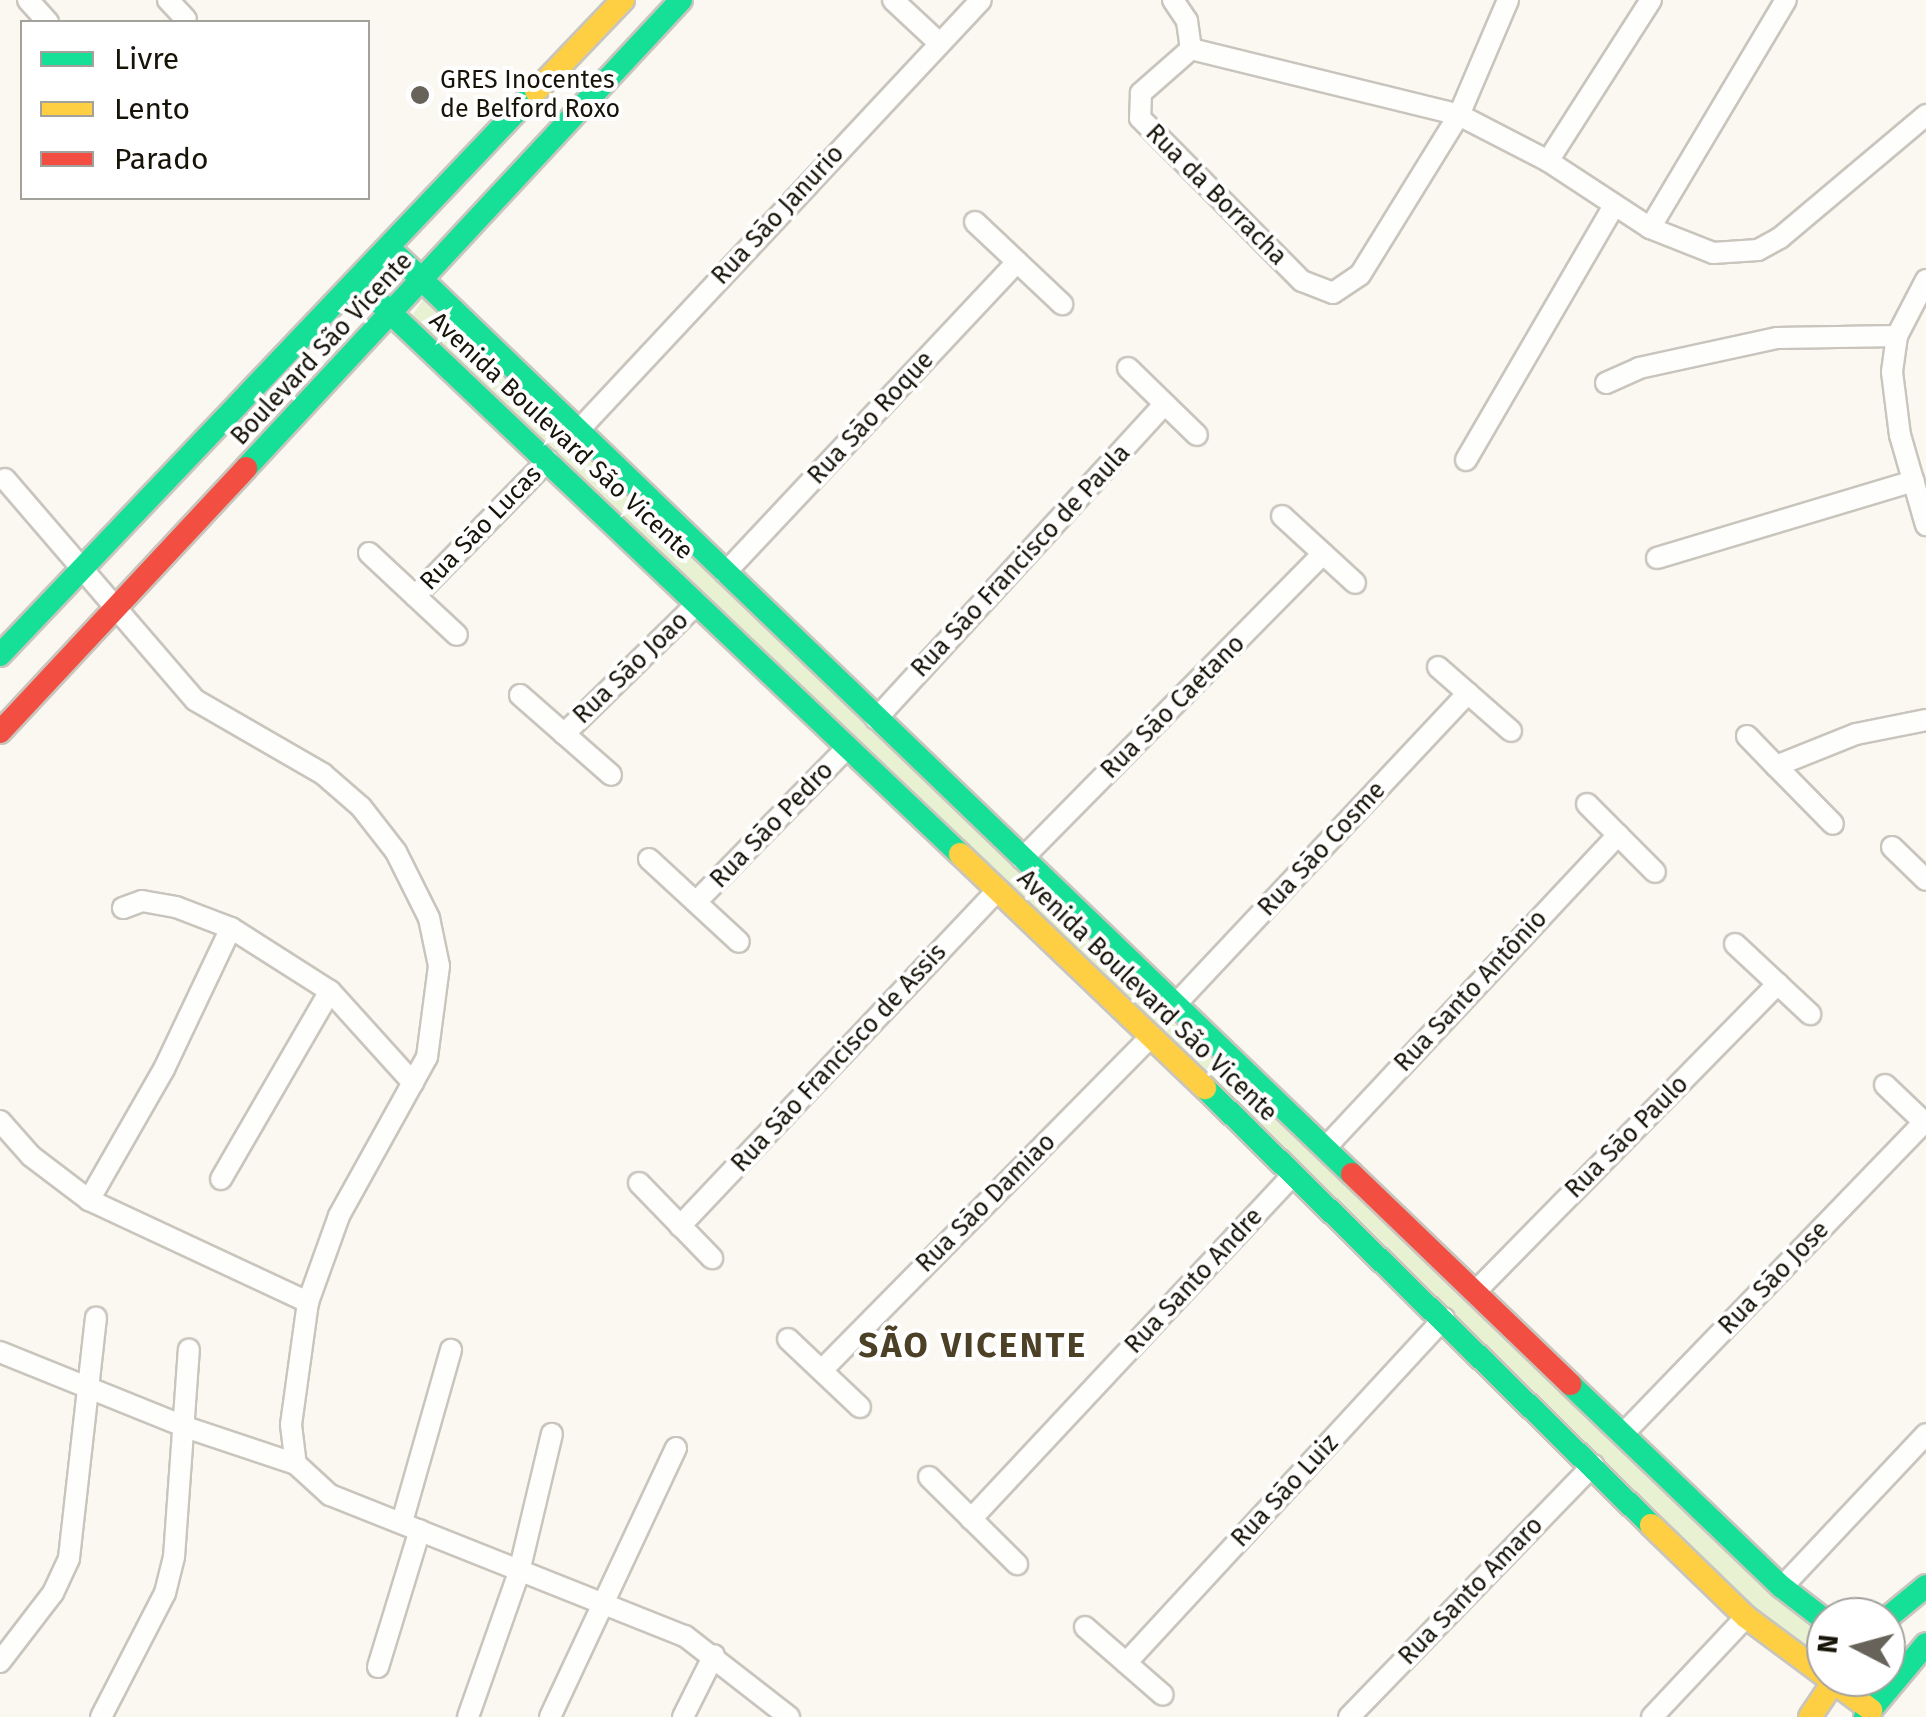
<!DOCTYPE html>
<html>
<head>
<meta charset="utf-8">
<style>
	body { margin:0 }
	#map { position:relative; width:1926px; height:1717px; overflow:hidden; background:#fbf8f1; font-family:"Fira Sans",sans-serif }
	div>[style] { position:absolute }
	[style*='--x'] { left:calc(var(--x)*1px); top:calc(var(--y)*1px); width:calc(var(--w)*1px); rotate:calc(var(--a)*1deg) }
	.green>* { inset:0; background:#e8f2d2 }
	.roads { filter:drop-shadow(2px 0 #c9c5bd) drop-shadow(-2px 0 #c9c5bd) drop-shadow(0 2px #c9c5bd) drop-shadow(0 -2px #c9c5bd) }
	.street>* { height:20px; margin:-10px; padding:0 10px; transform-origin:10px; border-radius:10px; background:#fefefd }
	.fast>* { height:22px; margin:-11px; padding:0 11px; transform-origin:11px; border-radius:11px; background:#16e098 }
	.slow>* { height:22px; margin:-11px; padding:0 11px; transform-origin:11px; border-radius:11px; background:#ffcf43 }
	.jam>* { height:22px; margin:-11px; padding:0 11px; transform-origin:11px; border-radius:11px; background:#f24e42 }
	.dots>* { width:28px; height:28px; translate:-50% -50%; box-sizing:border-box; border:5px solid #fff; border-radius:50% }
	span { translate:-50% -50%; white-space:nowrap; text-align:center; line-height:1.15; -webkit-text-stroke:8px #fff; paint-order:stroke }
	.poi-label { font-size:25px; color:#181308 }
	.left { translate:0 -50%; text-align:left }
	.street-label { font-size:25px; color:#181308 }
	.district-label { font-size:35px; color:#4c4026; font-weight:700; letter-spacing:2.5px }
	.legend { position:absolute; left:20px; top:20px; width:350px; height:180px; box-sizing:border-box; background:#fff; border:2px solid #a3a19c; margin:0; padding:12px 18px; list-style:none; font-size:30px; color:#181308 }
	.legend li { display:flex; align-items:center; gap:20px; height:50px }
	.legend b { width:50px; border:2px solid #a3a19c }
	.north { position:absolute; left:1806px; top:1597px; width:100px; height:100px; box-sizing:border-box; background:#fff; border:2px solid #a3a19c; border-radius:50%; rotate:276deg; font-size:28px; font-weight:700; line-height:40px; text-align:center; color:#181308 }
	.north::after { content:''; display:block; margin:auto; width:35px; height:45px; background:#67635a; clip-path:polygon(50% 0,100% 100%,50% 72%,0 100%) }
</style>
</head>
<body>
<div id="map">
	<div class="green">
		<i style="clip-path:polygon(425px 297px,1826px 1630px,1815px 1655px,1804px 1659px,408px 321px)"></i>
	</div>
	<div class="roads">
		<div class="street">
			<i style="--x:28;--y:0;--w:30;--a:48"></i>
			<i style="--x:168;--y:0;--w:26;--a:47"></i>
			<i style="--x:893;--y:0;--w:62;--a:43"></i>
			<i style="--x:1173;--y:0;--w:25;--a:56"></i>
			<i style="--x:1187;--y:21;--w:28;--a:82"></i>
			<i style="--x:1191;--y:49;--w:276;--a:13.8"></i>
			<i style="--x:1459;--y:115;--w:100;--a:27.3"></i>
			<i style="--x:1548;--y:161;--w:122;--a:33.3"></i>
			<i style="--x:1650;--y:228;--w:68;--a:21.6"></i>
			<i style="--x:1713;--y:253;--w:45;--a:-3.8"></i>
			<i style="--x:1758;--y:250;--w:25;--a:-29"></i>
			<i style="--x:1780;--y:238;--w:191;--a:-40.1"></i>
			<i style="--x:1191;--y:49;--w:67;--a:138.7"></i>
			<i style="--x:1141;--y:93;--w:25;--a:92"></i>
			<i style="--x:1140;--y:118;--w:230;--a:45.2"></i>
			<i style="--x:1302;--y:281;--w:33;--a:21"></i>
			<i style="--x:1333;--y:293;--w:32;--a:-34"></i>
			<i style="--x:1360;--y:275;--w:188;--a:-58.3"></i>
			<i style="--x:1459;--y:115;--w:125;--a:-66.9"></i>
			<i style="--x:1548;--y:161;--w:191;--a:-57.4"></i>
			<i style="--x:975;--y:222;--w:120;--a:43.3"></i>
			<i style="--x:1650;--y:228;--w:265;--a:-59.2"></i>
			<i style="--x:1926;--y:280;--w:63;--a:117.4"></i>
			<i style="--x:1897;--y:336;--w:36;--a:98"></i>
			<i style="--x:1892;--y:372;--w:64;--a:82.8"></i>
			<i style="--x:1900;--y:435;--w:94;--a:73.9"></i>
			<i style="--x:1128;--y:368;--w:96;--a:44.2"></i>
			<i style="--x:1606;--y:383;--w:36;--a:-24"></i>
			<i style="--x:1639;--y:368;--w:141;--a:-12.3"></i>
			<i style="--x:1777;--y:338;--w:120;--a:-1"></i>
			<i style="--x:577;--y:432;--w:591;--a:-46.92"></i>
			<i style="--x:1466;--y:460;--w:293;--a:-59.8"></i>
			<i style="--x:5;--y:479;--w:291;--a:49.3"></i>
			<i style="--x:195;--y:700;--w:148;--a:30"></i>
			<i style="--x:323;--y:774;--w:50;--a:41"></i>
			<i style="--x:361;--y:807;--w:57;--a:52.1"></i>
			<i style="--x:396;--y:852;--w:74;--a:63.4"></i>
			<i style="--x:429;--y:918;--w:49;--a:78.2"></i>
			<i style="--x:439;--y:966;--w:92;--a:97.5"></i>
			<i style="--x:427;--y:1057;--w:182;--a:119"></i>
			<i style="--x:339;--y:1216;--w:91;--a:109.8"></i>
			<i style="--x:308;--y:1302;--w:124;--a:97.9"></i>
			<i style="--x:291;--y:1425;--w:39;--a:83"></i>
			<i style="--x:296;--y:1464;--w:46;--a:42.4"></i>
			<i style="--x:330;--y:1495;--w:382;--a:21.7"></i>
			<i style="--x:685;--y:1636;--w:132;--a:37.9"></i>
			<i style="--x:1282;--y:516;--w:99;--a:42.5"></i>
			<i style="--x:369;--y:553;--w:120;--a:43"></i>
			<i style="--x:1657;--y:558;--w:268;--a:-16.7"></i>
			<i style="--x:725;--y:573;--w:427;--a:-46.8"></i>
			<i style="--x:415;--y:596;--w:190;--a:-45.6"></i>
			<i style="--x:1438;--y:667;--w:97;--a:41.2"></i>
			<i style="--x:520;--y:695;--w:121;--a:41.3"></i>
			<i style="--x:876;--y:719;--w:427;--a:-47.5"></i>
			<i style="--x:564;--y:734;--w:187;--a:-44.4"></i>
			<i style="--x:1747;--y:736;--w:42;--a:46"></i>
			<i style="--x:1776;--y:766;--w:86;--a:-21.8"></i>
			<i style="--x:1856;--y:734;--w:71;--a:-11.3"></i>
			<i style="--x:1776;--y:766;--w:81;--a:45.5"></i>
			<i style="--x:1587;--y:804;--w:96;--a:45"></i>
			<i style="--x:1892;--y:847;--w:47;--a:44.1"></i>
			<i style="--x:649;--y:859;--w:122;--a:42.7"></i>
			<i style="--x:1022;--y:859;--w:429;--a:-45.4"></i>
			<i style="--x:696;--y:902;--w:217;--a:-45.6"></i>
			<i style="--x:123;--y:908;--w:20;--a:-20"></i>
			<i style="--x:142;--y:901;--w:35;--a:10"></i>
			<i style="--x:176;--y:907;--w:59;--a:20.9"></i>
			<i style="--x:1735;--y:944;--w:103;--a:43"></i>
			<i style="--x:1175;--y:1005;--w:428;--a:-46.8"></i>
			<i style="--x:1885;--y:1085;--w:57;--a:43.6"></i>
			<i style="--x:0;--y:1121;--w:47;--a:48.5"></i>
			<i style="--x:31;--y:1156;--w:73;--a:37.2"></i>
			<i style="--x:89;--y:1200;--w:242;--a:25"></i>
			<i style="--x:1325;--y:1148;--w:429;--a:-46.9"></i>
			<i style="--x:221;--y:1179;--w:217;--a:-59.9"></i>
			<i style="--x:639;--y:1183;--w:105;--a:45.8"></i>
			<i style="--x:89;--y:1200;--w:151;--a:-60.2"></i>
			<i style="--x:164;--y:1069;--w:156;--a:-64.6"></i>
			<i style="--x:231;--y:928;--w:117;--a:32.5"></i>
			<i style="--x:330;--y:991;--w:124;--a:47.9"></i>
			<i style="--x:680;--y:1226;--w:463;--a:-46.6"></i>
			<i style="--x:1476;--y:1291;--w:431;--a:-45.5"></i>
			<i style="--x:788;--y:1339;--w:99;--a:43.4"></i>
			<i style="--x:0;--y:1352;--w:203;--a:22"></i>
			<i style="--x:188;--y:1428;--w:114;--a:18.4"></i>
			<i style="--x:822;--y:1370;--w:469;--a:-45.4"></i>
			<i style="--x:1624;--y:1433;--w:432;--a:-46"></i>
			<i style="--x:929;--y:1477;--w:124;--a:44.7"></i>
			<i style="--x:971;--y:1519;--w:471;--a:-46.9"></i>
			<i style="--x:402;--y:1522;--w:179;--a:-74.1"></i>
			<i style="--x:1782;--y:1587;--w:210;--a:-46.7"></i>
			<i style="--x:1085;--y:1627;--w:103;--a:41.1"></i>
			<i style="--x:0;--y:1662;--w:87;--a:-52.5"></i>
			<i style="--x:53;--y:1593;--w:38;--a:-65"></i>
			<i style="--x:69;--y:1558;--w:242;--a:-83.6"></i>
			<i style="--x:1126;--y:1663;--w:469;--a:-47.3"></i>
			<i style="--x:378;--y:1667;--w:143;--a:-73"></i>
			<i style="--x:101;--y:1717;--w:140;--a:-62.7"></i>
			<i style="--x:165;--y:1593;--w:37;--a:-76"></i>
			<i style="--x:174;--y:1557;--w:208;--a:-85.9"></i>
			<i style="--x:468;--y:1717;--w:154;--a:-70.6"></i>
			<i style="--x:519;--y:1572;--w:142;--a:-76.6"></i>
			<i style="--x:550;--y:1717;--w:297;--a:-64.9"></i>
			<i style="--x:683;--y:1717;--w:69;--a:-63.4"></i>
			<i style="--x:1349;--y:1717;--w:351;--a:-45.9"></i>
			<i style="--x:1652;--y:1717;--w:137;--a:-46.8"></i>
		</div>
		<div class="fast">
			<i style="--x:390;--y:249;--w:1335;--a:43.88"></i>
			<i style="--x:358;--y:282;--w:830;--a:43.54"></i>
			<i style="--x:246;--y:468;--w:639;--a:-47.09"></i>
			<i style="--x:0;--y:655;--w:778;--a:-46.46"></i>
			<i style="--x:1205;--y:1088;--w:624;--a:44.42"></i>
			<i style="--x:1570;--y:1384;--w:294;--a:43.8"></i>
			<i style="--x:1782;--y:1587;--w:56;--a:37.7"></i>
			<i style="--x:1886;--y:1619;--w:52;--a:-39.5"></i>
			<i style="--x:1865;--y:1717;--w:95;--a:-50.1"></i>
		</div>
		<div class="slow">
			<i style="--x:536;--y:91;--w:126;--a:-46.3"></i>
			<i style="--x:960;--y:854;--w:339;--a:43.7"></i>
			<i style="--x:1651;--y:1525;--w:132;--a:44.1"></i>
			<i style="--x:1746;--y:1617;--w:156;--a:36.6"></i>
			<i style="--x:1810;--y:1717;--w:48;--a:-56"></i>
		</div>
		<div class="jam">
			<i style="--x:0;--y:732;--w:361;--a:-47"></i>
			<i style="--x:1352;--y:1174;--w:303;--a:43.9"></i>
		</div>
	</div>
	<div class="dots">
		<i style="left:420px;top:95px;background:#67635a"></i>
	</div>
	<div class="poi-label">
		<span class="left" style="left:440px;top:95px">GRES Inocentes<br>de Belford Roxo</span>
	</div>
	<div class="street-label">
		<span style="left:1216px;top:195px;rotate:45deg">Rua da Borracha</span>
		<span style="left:778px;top:215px;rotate:-47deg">Rua Sāo Janurio</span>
		<span style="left:322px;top:349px;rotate:-47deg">Boulevard São Vicente</span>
		<span style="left:871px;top:418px;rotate:-47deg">Rua Sāo Roque</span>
		<span style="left:561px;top:436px;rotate:43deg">Avenida Boulevard São Vicente</span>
		<span style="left:481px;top:528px;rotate:-46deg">Rua Sāo Lucas</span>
		<span style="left:1021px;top:561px;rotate:-47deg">Rua Sāo Francisco de Paula</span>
		<span style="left:631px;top:668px;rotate:-44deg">Rua Sāo Joao</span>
		<span style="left:1173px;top:707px;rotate:-45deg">Rua Sāo Caetano</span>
		<span style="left:772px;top:825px;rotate:-46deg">Rua Sāo Pedro</span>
		<span style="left:1322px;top:849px;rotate:-47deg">Rua Sāo Cosme</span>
		<span style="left:1471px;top:991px;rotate:-47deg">Rua Santo Antônio</span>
		<span style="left:1147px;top:996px;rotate:44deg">Avenida Boulevard São Vicente</span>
		<span style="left:839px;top:1058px;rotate:-47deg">Rua Sāo Francisco de Assis</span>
		<span style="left:1627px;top:1137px;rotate:-45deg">Rua Sāo Paulo</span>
		<span style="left:986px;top:1203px;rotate:-45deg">Rua Sāo Damiao</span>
		<span style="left:1774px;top:1278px;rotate:-46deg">Rua Sāo Jose</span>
		<span style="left:1194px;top:1281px;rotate:-47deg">Rua Santo Andre</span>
		<span style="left:1285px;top:1491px;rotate:-47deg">Rua Sāo Luiz</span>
		<span style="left:1471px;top:1591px;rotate:-46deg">Rua Santo Amaro</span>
	</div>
	<div class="district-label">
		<span style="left:973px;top:1345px">SÃO VICENTE</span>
	</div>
	<ul class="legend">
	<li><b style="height:12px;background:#16e098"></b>Livre</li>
	<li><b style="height:12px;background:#ffcf43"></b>Lento</li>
	<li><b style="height:12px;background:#f24e42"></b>Parado</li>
	</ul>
	<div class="north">N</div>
</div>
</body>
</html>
